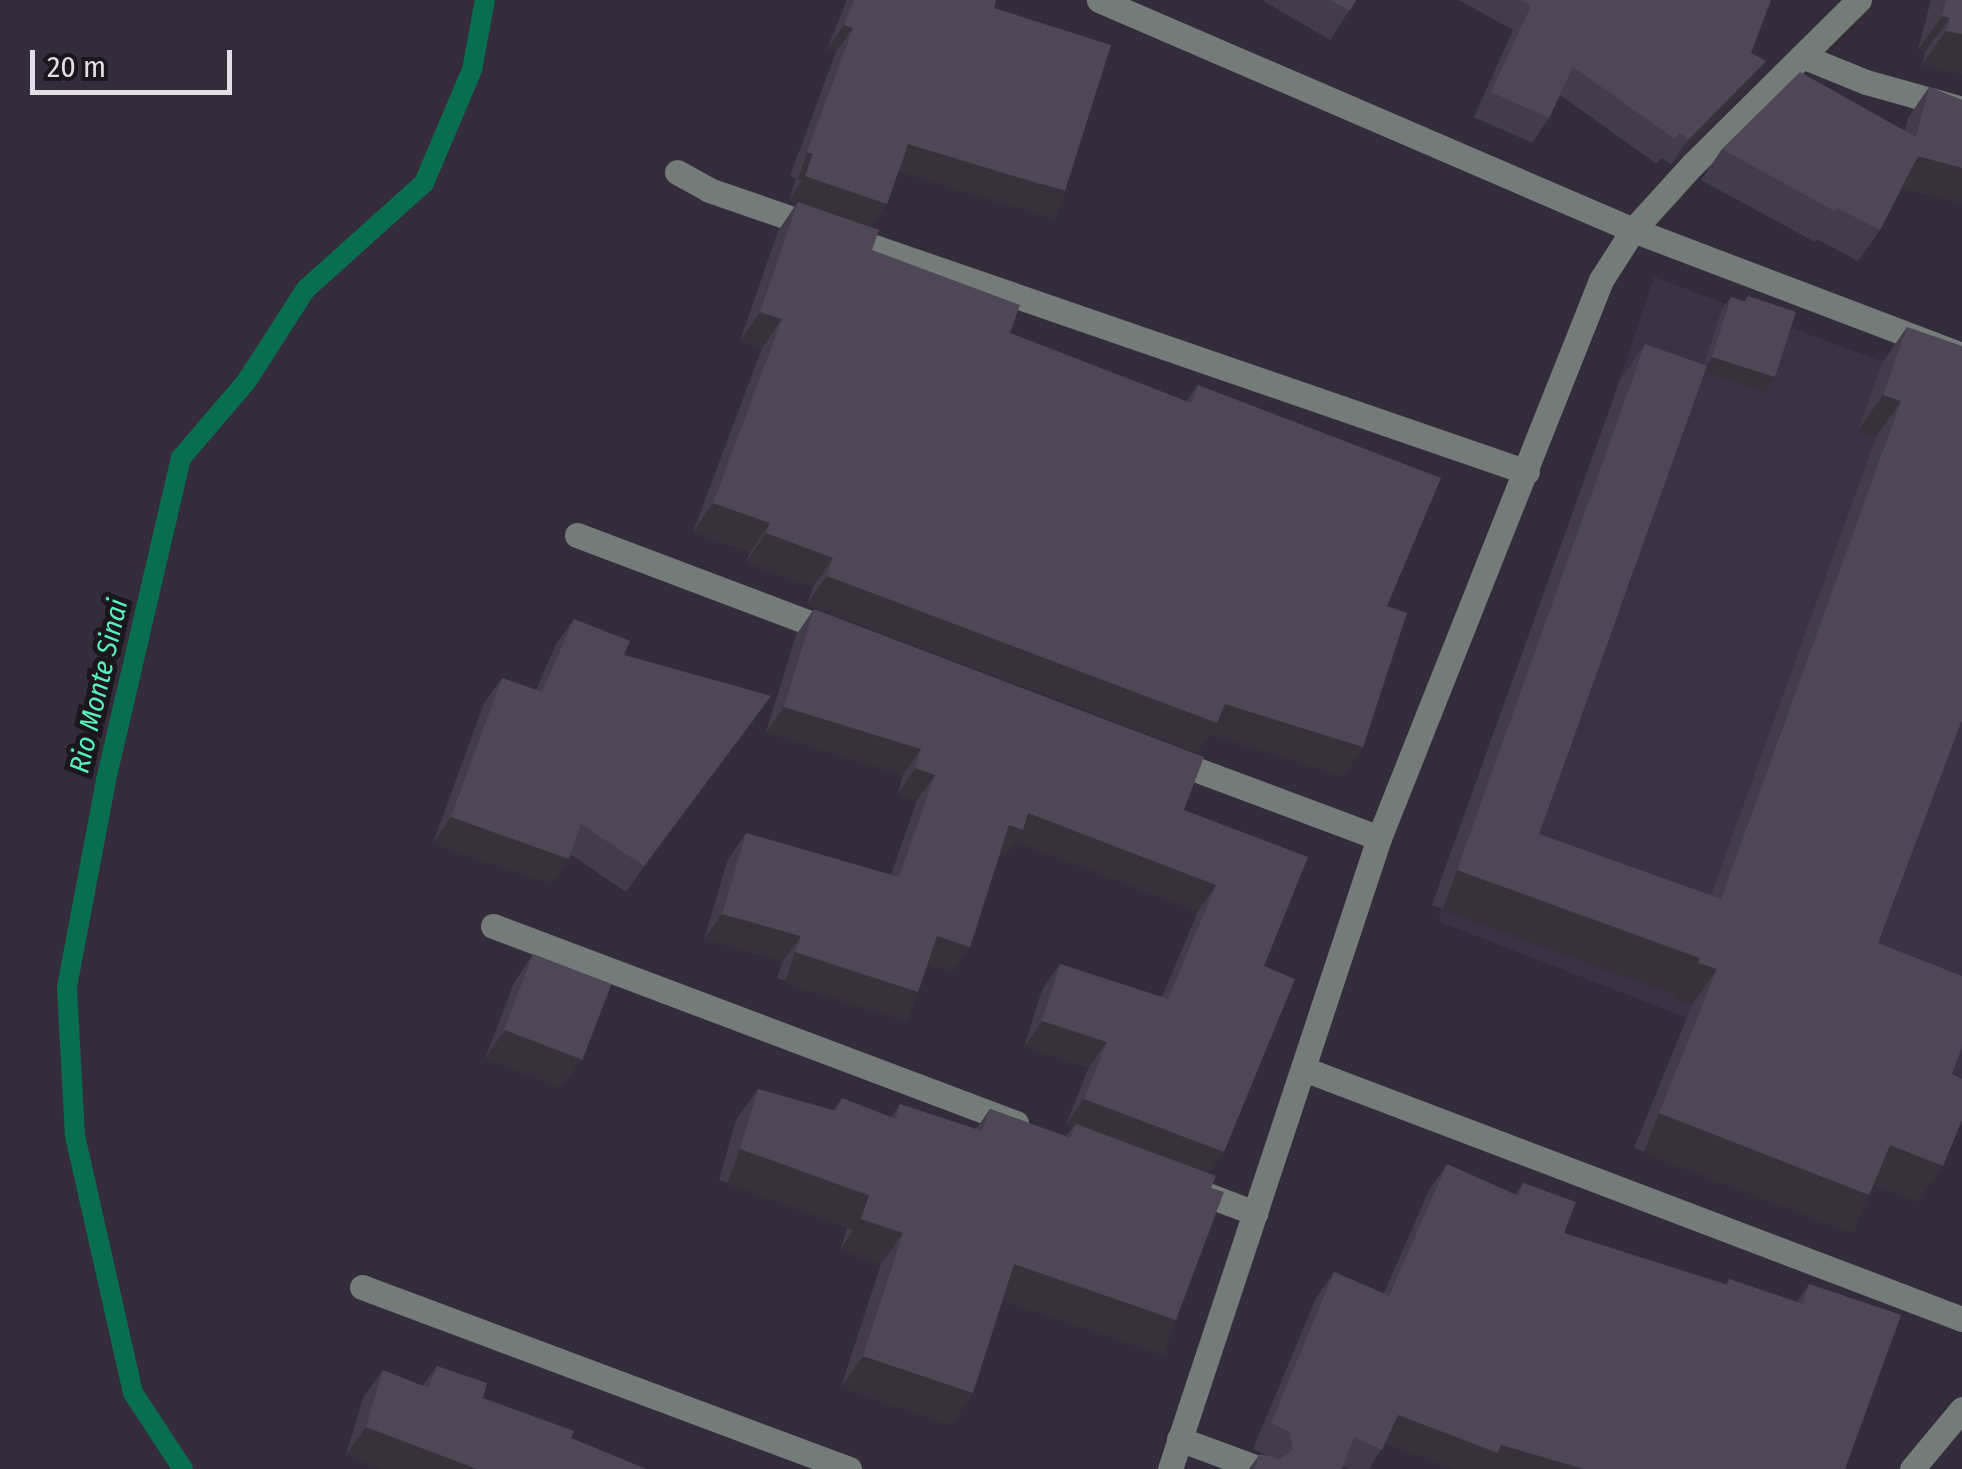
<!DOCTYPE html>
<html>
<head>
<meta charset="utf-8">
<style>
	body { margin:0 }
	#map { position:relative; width:1962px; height:1469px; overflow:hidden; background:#342c3a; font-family:"Fira Sans Condensed",sans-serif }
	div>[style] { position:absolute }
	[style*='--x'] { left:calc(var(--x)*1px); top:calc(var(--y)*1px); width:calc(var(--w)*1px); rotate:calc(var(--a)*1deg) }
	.built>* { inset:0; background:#3d3145 }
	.stream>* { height:20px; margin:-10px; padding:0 10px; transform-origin:10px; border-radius:10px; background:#096e4f }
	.minor>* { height:25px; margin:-12.5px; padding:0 12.5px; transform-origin:12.5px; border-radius:12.5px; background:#737c78 }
	.wall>* { inset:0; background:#443c4a }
	.shaded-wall>* { inset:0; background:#37313c; transform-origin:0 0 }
	.building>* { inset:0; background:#4f4656; transform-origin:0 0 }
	span { translate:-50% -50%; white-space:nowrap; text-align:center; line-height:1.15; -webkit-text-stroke:10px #1a161d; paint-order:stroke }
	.water-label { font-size:28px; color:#58f1b9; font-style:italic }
	.scale { position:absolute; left:30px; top:50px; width:202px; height:45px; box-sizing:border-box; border:5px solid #e2dde6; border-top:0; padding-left:12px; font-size:30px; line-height:35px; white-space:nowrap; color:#e2dde6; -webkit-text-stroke:8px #1a161d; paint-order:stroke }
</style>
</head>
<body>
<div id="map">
	<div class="built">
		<i style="clip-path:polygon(1654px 277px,1962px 391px,1962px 1125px,1438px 921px)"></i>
	</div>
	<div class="stream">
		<i style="--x:183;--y:1469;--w:91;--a:-123.3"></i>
		<i style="--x:133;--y:1393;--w:263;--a:-102.7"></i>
		<i style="--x:75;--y:1136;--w:149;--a:-93.1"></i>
		<i style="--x:67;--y:987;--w:211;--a:-79.3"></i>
		<i style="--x:106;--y:780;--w:331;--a:-76.9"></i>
		<i style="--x:181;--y:458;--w:100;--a:-49.5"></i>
		<i style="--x:246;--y:382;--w:111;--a:-57.2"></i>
		<i style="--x:306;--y:289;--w:159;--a:-41.9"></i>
		<i style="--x:424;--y:183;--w:123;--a:-67"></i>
		<i style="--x:472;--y:70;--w:71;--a:-79.5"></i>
	</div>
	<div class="minor">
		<i style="--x:1099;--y:0;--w:581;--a:23.3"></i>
		<i style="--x:1633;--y:230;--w:352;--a:20.8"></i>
		<i style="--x:1802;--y:56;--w:69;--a:22.1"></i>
		<i style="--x:1866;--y:82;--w:100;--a:15.7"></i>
		<i style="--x:677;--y:172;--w:37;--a:29"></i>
		<i style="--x:709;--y:190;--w:865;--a:19.02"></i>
		<i style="--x:577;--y:535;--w:277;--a:20.7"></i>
		<i style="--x:1168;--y:759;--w:225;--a:20.5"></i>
		<i style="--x:493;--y:926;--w:559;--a:20.64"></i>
		<i style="--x:1304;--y:1069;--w:704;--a:20.8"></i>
		<i style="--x:1189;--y:1188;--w:71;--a:20.7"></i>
		<i style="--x:362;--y:1287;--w:520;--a:20.49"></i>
		<i style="--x:1179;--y:1439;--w:86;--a:20.3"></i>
		<i style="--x:1170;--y:1469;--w:665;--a:-71.67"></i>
		<i style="--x:1379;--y:838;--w:601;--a:-68.3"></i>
		<i style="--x:1601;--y:280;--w:59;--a:-57.4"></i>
		<i style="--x:1633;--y:230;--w:88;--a:-47.8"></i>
		<i style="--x:1692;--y:165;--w:235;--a:-44.7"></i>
		<i style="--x:1912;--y:1469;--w:78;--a:-50.2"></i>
	</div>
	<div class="wall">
		<i style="clip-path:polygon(847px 0,996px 0,994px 8px,1048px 215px,899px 170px,871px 227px,872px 250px,1010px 333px,1186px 401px,1198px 385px,1387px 606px,1363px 747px,1343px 776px,1210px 734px,1197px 752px,807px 604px,813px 587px,746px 562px,750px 552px,693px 532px,762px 348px,740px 341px,778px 231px,797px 203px,789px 200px,796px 178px,790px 176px,836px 52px,827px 49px)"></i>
		<i style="clip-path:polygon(1262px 0,1356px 0,1330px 40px)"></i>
		<i style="clip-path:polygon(1459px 0,1771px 0,1751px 53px,1766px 61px,1749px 86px,1671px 164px,1661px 158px,1657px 164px,1560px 95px,1549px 118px,1532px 143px,1474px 117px,1513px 30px)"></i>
		<i style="clip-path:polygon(1931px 0,1962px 0,1962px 74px,1922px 65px,1925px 52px,1918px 50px)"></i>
		<i style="clip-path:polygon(1929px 87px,1962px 100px,1962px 204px,1902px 188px,1880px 230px,1858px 261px,1817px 239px,1815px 242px,1701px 180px,1722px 149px,1905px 130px,1908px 118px)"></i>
		<i style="clip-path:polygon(1748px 296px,1775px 377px,1764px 392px,1704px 372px,1539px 834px,1711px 895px,1876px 437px,1858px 431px,1882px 363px,1907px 327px,1878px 943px,1952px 1074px,1917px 1202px,1874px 1184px,1869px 1195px,1844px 1230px,1634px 1148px,1692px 1005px,1673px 998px,1675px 994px,1432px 905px,1620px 380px,1645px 344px,1704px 365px,1721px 311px,1731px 297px,1744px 301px)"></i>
		<i style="clip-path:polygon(814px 609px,1184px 810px,1264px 966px,1209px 1174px,1211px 1188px,1176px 1320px,1155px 1351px,1003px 1298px,973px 1393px,951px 1424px,841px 1387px,881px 1264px,840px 1250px,848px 1226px,719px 1180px,736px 1120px,758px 1089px,833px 1110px,842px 1098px,891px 1117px,900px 1104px,976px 1129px,990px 1109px,1066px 1136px,1073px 1127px,1066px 1124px,1089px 1067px,1024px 1047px,1042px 990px,1060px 964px,1162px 997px,1198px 911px,1015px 841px,1005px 856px,1000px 854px,970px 947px,952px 972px,928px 964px,918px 992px,900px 1018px,777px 978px,783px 961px,704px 939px,728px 859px,746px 833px,891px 875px,917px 800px,898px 794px,903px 775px,766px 732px,796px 635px)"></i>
		<i style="clip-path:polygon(574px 619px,624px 655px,771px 696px,626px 892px,570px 854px,551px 884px,433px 843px,484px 703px,502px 678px,536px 690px,556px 644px)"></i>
		<i style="clip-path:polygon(533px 954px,562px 1087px,485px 1058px,514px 983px)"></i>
		<i style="clip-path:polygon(1447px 1164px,1515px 1194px,1523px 1183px,1564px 1233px,1726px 1284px,1729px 1279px,1797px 1302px,1809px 1284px,1901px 1315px,1455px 1469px,1385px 1443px,1369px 1469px,1349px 1469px,1343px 1466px,1342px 1469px,1249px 1469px,1260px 1454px,1268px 1456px,1253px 1449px,1316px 1298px,1334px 1272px,1384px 1293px,1429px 1190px)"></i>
		<i style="clip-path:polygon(437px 1366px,483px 1398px,571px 1438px,646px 1469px,383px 1469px,346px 1455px,363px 1398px,383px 1370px,422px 1386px)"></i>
	</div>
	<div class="shaded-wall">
		<i style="clip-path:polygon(1942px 16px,1950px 18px,1925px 52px,1918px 50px)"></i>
		<i style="clip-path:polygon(844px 25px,853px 28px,836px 52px,827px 49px)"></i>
		<i style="clip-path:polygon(1946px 31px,1962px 34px,1962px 74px,1922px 65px)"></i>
		<i style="clip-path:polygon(1766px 61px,1749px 86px,1671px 164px,1689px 139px)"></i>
		<i style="left:908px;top:144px;width:164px;height:29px;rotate:17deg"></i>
		<i style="left:807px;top:152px;width:6px;height:29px;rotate:18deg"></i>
		<i style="clip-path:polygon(1918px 156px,1962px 168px,1962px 204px,1897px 187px)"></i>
		<i style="clip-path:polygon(805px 176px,887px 204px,870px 228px,789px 200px)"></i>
		<i style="clip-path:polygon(760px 312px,782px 319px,762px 348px,740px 341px)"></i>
		<i style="clip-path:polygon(1712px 357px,1775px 377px,1764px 392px,1702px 371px)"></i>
		<i style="clip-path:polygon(1883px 395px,1901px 401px,1876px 437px,1858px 431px)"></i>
		<i style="clip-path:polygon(713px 503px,770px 523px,750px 552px,693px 532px)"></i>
		<i style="clip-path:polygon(766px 533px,833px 558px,813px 587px,746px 562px)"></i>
		<i style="clip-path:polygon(827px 576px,1225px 704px,1363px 747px,1343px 776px,1210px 734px,1197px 752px,807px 604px)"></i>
		<i style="clip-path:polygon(771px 696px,754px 721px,626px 892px,644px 866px)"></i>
		<i style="clip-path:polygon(784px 707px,921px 749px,903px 775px,766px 732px)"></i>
		<i style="clip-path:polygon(915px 768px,935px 775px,917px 800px,898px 794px)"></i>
		<i style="clip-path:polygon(1028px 813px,1216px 885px,1198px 911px,1015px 841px,1005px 856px,991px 851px,1009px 825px)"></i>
		<i style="clip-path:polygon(451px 817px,569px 859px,551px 884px,433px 843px)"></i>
		<i style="left:1457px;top:870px;width:258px;height:43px;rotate:20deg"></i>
		<i style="clip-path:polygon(722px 914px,801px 936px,783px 961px,704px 939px)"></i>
		<i style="clip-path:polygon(937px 936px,970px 947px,952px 972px,919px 961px)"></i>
		<i style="left:795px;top:952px;width:129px;height:32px;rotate:18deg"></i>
		<i style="clip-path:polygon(1698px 963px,1717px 969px,1692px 1005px,1673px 998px)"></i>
		<i style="clip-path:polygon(1042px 1021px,1107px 1042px,1089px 1067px,1024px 1047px)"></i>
		<i style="clip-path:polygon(505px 1030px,582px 1059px,562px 1087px,485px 1058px)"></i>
		<i style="clip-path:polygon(1084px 1099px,1224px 1152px,1206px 1177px,1076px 1124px,1073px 1127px,1066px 1124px)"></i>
		<i style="left:1659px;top:1113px;width:225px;height:43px;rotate:21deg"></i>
		<i style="clip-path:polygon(1890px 1145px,1943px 1166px,1917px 1202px,1865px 1180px)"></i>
		<i style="left:740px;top:1149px;width:137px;height:37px;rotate:20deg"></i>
		<i style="clip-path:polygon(861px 1219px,903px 1233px,881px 1264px,840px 1250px)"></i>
		<i style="left:1014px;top:1264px;width:171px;height:38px;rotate:19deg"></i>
		<i style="clip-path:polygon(863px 1356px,973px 1393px,951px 1424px,841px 1387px)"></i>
		<i style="clip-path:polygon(1398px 1415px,1501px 1445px,1584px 1469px,1455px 1469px,1380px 1441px)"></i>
		<i style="clip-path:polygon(366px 1427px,477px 1469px,383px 1469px,346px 1455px)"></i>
	</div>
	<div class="building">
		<i style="clip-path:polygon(854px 0,996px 0,994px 8px,1111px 45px,1065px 191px,908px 144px,887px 204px,805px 176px,813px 154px,807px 152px,853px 28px,844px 25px)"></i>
		<i style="clip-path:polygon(1330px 0,1356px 0,1350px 11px)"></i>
		<i style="clip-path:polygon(1520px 0,1771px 0,1751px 53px,1766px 61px,1689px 139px,1679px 133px,1675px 139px,1573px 67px,1549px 118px,1491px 92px,1531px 6px)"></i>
		<i style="clip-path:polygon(1946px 0,1962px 0,1962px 34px,1946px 31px,1950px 18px,1942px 16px)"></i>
		<i style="clip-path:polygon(1800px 72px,1916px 137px,1929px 87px,1962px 100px,1962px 168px,1918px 156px,1880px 230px,1837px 208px,1836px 212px,1722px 149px)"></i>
		<i style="clip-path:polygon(798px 202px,879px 230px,872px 250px,1020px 305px,1010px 333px,1191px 403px,1198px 385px,1441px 478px,1387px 606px,1407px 613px,1363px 747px,1225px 704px,1217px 723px,827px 576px,833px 558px,766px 533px,770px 523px,713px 503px,782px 319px,760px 312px)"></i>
		<i style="clip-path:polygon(1748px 296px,1796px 312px,1775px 377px,1712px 357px,1731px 297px,1745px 302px)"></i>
		<i style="clip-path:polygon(1907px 327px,1962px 346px,1962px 720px,1878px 943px,1962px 976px,1962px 1047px,1952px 1074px,1962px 1079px,1962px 1120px,1943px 1166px,1890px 1145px,1869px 1195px,1659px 1113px,1717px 969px,1698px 963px,1700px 958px,1457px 870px,1645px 344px,1707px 366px,1539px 834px,1721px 899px,1901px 401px,1883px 395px)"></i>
		<i style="clip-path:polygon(814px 609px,1204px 757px,1184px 810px,1308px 857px,1264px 966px,1295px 979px,1224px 1152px,1084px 1099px,1107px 1042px,1042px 1021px,1060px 964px,1168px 999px,1216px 885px,1028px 813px,1023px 830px,1009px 825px,970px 947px,937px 936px,918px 992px,795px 952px,801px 936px,722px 914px,746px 833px,899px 877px,935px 775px,915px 768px,921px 749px,784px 707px)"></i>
		<i style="clip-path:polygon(574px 619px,630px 641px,624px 655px,771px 696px,644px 866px,581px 824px,569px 859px,451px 817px,502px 678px,542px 692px)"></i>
		<i style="left:533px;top:954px;width:84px;height:81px;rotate:21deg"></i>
		<i style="clip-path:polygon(758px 1089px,836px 1111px,842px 1098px,895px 1119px,900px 1104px,982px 1131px,990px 1109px,1070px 1138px,1076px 1124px,1216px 1176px,1211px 1188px,1224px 1192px,1176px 1320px,1014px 1264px,973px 1393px,863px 1356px,903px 1233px,861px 1219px,869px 1195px,740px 1149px)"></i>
		<i style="clip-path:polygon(1447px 1164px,1518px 1196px,1523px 1183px,1576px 1202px,1564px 1233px,1727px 1285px,1729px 1279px,1803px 1304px,1809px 1284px,1901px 1315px,1845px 1469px,1584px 1469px,1501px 1445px,1498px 1453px,1398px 1415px,1382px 1450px,1354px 1437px,1342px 1469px,1254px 1469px,1260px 1454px,1280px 1459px,1293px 1450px,1290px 1432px,1271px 1423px,1334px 1272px,1389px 1296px)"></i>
		<i style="clip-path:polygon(437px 1366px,487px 1383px,483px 1398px,574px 1431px,571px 1438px,646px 1469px,477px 1469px,366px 1427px,383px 1370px,428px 1388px)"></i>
	</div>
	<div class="water-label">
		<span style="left:99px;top:686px;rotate:-77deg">Rio Monte Sinai</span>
	</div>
	<div class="scale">20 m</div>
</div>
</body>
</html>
